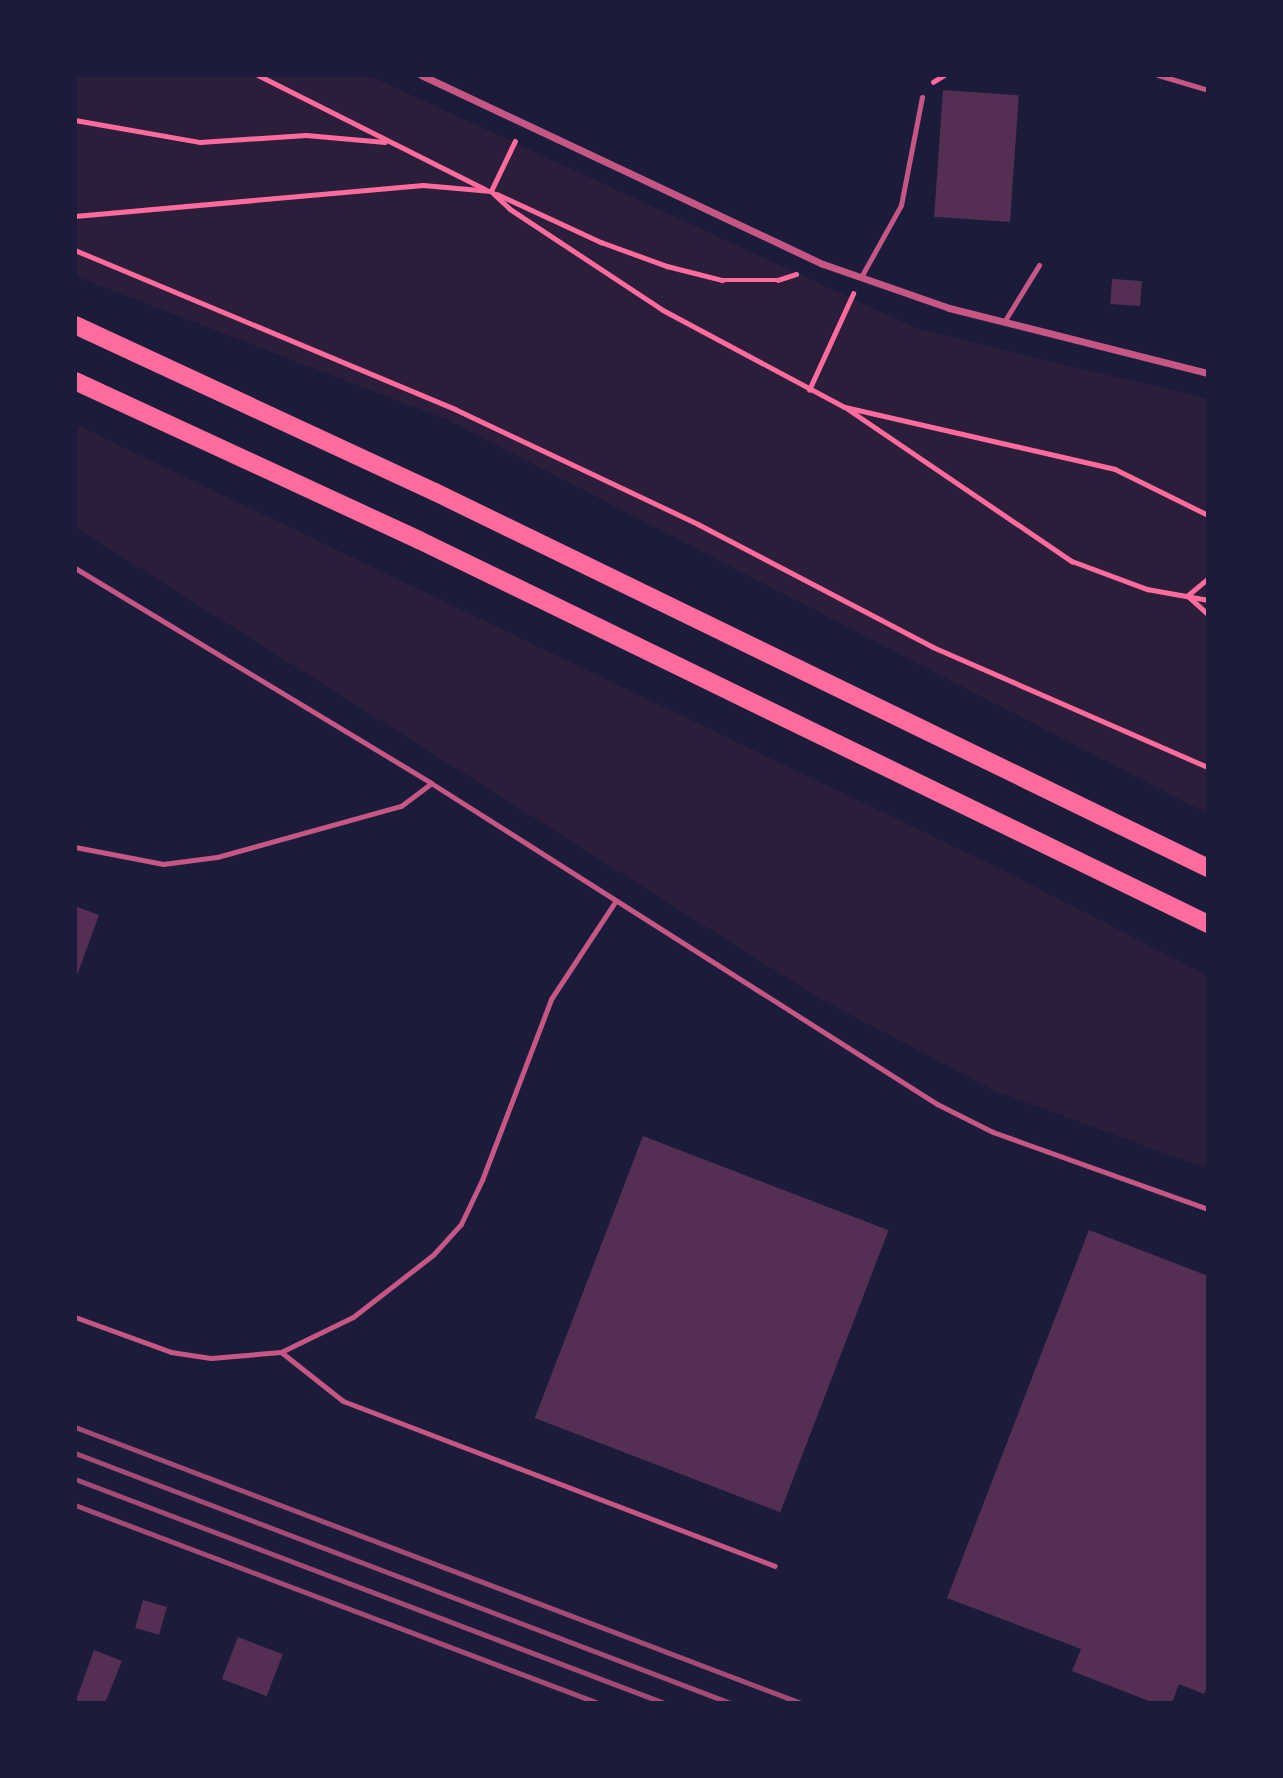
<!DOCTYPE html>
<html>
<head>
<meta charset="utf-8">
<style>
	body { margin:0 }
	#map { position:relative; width:1283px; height:1778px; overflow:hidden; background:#1b1b3a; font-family:Arial,sans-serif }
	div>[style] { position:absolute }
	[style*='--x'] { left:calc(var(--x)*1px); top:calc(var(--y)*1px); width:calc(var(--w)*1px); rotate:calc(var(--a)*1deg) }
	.green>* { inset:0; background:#2a1e3b }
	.building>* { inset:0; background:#542f53; transform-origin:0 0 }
	.path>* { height:4.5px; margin:-2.25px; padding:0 2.25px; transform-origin:2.25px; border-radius:2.25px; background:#ff6b9d }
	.service>* { height:5px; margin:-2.5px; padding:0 2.5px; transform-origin:2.5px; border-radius:2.5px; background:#c65784 }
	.minor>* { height:7px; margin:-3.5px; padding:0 3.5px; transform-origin:3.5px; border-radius:3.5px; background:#c65784 }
	.primary>* { height:18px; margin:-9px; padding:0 9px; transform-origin:9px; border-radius:9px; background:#ff6b9d }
	.rail>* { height:5px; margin:-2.5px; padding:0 2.5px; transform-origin:2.5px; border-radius:2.5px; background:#a44b75 }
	span { translate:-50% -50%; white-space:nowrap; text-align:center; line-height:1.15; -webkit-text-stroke:6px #1b1b3a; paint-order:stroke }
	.frame { position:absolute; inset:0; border:77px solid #1b1b3a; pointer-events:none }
</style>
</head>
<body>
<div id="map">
	<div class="green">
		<i style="clip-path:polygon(75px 75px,368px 75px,918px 329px,1208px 399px,1208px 814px,450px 421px,75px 276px)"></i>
		<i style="clip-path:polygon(75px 424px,1001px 869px,1208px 976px,1208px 1169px,995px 1091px,817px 997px,75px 527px)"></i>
	</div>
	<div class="building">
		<i style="left:943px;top:90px;width:76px;height:127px;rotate:4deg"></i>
		<i style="left:1112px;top:279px;width:30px;height:25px;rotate:4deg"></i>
		<i style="clip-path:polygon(75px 906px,99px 915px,76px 978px,75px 978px)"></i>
		<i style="left:643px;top:1136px;width:263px;height:302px;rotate:21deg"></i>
		<i style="clip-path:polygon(1089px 1230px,1208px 1276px,1208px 1685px,1204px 1694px,1179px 1684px,1172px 1703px,1154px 1703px,1072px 1671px,1081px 1649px,947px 1598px)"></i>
		<i style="left:143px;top:1600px;width:25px;height:29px;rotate:16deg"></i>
		<i style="left:238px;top:1637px;width:48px;height:45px;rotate:21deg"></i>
		<i style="clip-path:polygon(94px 1650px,122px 1661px,105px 1703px,75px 1703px)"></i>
	</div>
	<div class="path">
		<i style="--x:258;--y:75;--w:254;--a:26.7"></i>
		<i style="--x:933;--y:82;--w:13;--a:-32"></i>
		<i style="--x:75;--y:120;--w:127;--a:10"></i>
		<i style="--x:200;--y:142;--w:106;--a:-3.8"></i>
		<i style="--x:306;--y:135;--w:79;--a:5.1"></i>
		<i style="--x:491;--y:191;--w:55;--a:-64.4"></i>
		<i style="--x:497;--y:194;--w:115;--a:24.8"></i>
		<i style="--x:601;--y:242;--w:70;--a:20"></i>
		<i style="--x:667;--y:266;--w:57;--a:14.3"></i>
		<i style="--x:722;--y:280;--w:56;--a:0"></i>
		<i style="--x:778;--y:280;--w:19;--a:-18"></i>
		<i style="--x:75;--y:216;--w:349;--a:-5.1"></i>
		<i style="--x:423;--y:185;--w:68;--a:5"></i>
		<i style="--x:491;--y:191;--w:26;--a:43"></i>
		<i style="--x:510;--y:209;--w:183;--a:33.4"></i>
		<i style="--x:663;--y:310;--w:206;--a:28.1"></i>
		<i style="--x:845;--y:407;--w:277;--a:12.9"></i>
		<i style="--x:1115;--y:469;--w:104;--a:26.3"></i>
		<i style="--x:75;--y:250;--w:412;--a:22.7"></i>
		<i style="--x:455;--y:409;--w:269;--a:25.3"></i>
		<i style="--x:698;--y:524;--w:265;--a:27.6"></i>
		<i style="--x:933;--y:647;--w:300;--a:23.6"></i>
		<i style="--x:809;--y:390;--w:106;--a:-65.4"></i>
		<i style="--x:848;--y:409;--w:271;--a:34.2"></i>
		<i style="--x:1072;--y:561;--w:80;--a:20.5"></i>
		<i style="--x:1147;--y:589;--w:62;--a:10.2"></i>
		<i style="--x:1208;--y:579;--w:26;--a:140"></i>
		<i style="--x:1188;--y:596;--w:27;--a:42"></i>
	</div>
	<div class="service">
		<i style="--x:1158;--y:75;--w:52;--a:16.7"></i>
		<i style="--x:861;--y:277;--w:82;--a:-60.9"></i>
		<i style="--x:901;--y:205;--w:110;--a:-79"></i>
		<i style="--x:1004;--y:322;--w:67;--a:-58.4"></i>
		<i style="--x:75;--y:568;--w:416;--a:31.1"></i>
		<i style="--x:431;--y:783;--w:599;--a:32.39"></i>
		<i style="--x:937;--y:1104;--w:63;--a:26.6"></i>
		<i style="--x:993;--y:1132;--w:228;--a:19.7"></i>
		<i style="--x:75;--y:847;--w:90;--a:10.9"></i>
		<i style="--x:163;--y:864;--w:54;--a:-7.4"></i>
		<i style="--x:217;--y:857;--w:191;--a:-15.5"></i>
		<i style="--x:401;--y:806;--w:38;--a:-37"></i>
		<i style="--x:75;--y:1317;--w:102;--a:20"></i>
		<i style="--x:171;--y:1352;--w:40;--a:8.5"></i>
		<i style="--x:211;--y:1358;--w:70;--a:-4.9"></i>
		<i style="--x:281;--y:1352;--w:80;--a:-25.9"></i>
		<i style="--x:353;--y:1317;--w:101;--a:-37.8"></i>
		<i style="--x:433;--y:1255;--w:42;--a:-47.9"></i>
		<i style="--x:461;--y:1224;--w:49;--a:-64.5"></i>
		<i style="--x:482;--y:1180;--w:194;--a:-69.1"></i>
		<i style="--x:551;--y:999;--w:116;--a:-56.6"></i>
		<i style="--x:281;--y:1352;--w:79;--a:38.3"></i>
		<i style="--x:343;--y:1401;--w:462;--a:20.9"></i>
	</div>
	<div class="minor">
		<i style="--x:421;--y:75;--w:444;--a:25.2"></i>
		<i style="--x:823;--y:264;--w:133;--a:19.2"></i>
		<i style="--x:949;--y:308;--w:267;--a:14.1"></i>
	</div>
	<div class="primary">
		<i style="--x:75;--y:325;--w:397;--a:24.9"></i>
		<i style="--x:435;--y:492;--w:860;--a:25.94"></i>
		<i style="--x:75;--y:381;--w:379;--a:24.8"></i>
		<i style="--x:419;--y:540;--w:877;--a:25.95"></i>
	</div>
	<div class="rail">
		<i style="--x:75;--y:1427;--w:777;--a:20.82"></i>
		<i style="--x:75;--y:1453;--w:701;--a:20.89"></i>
		<i style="--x:75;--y:1479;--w:630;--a:20.82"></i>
		<i style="--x:75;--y:1505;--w:559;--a:20.74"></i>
	</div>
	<div class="frame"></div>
</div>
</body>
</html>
